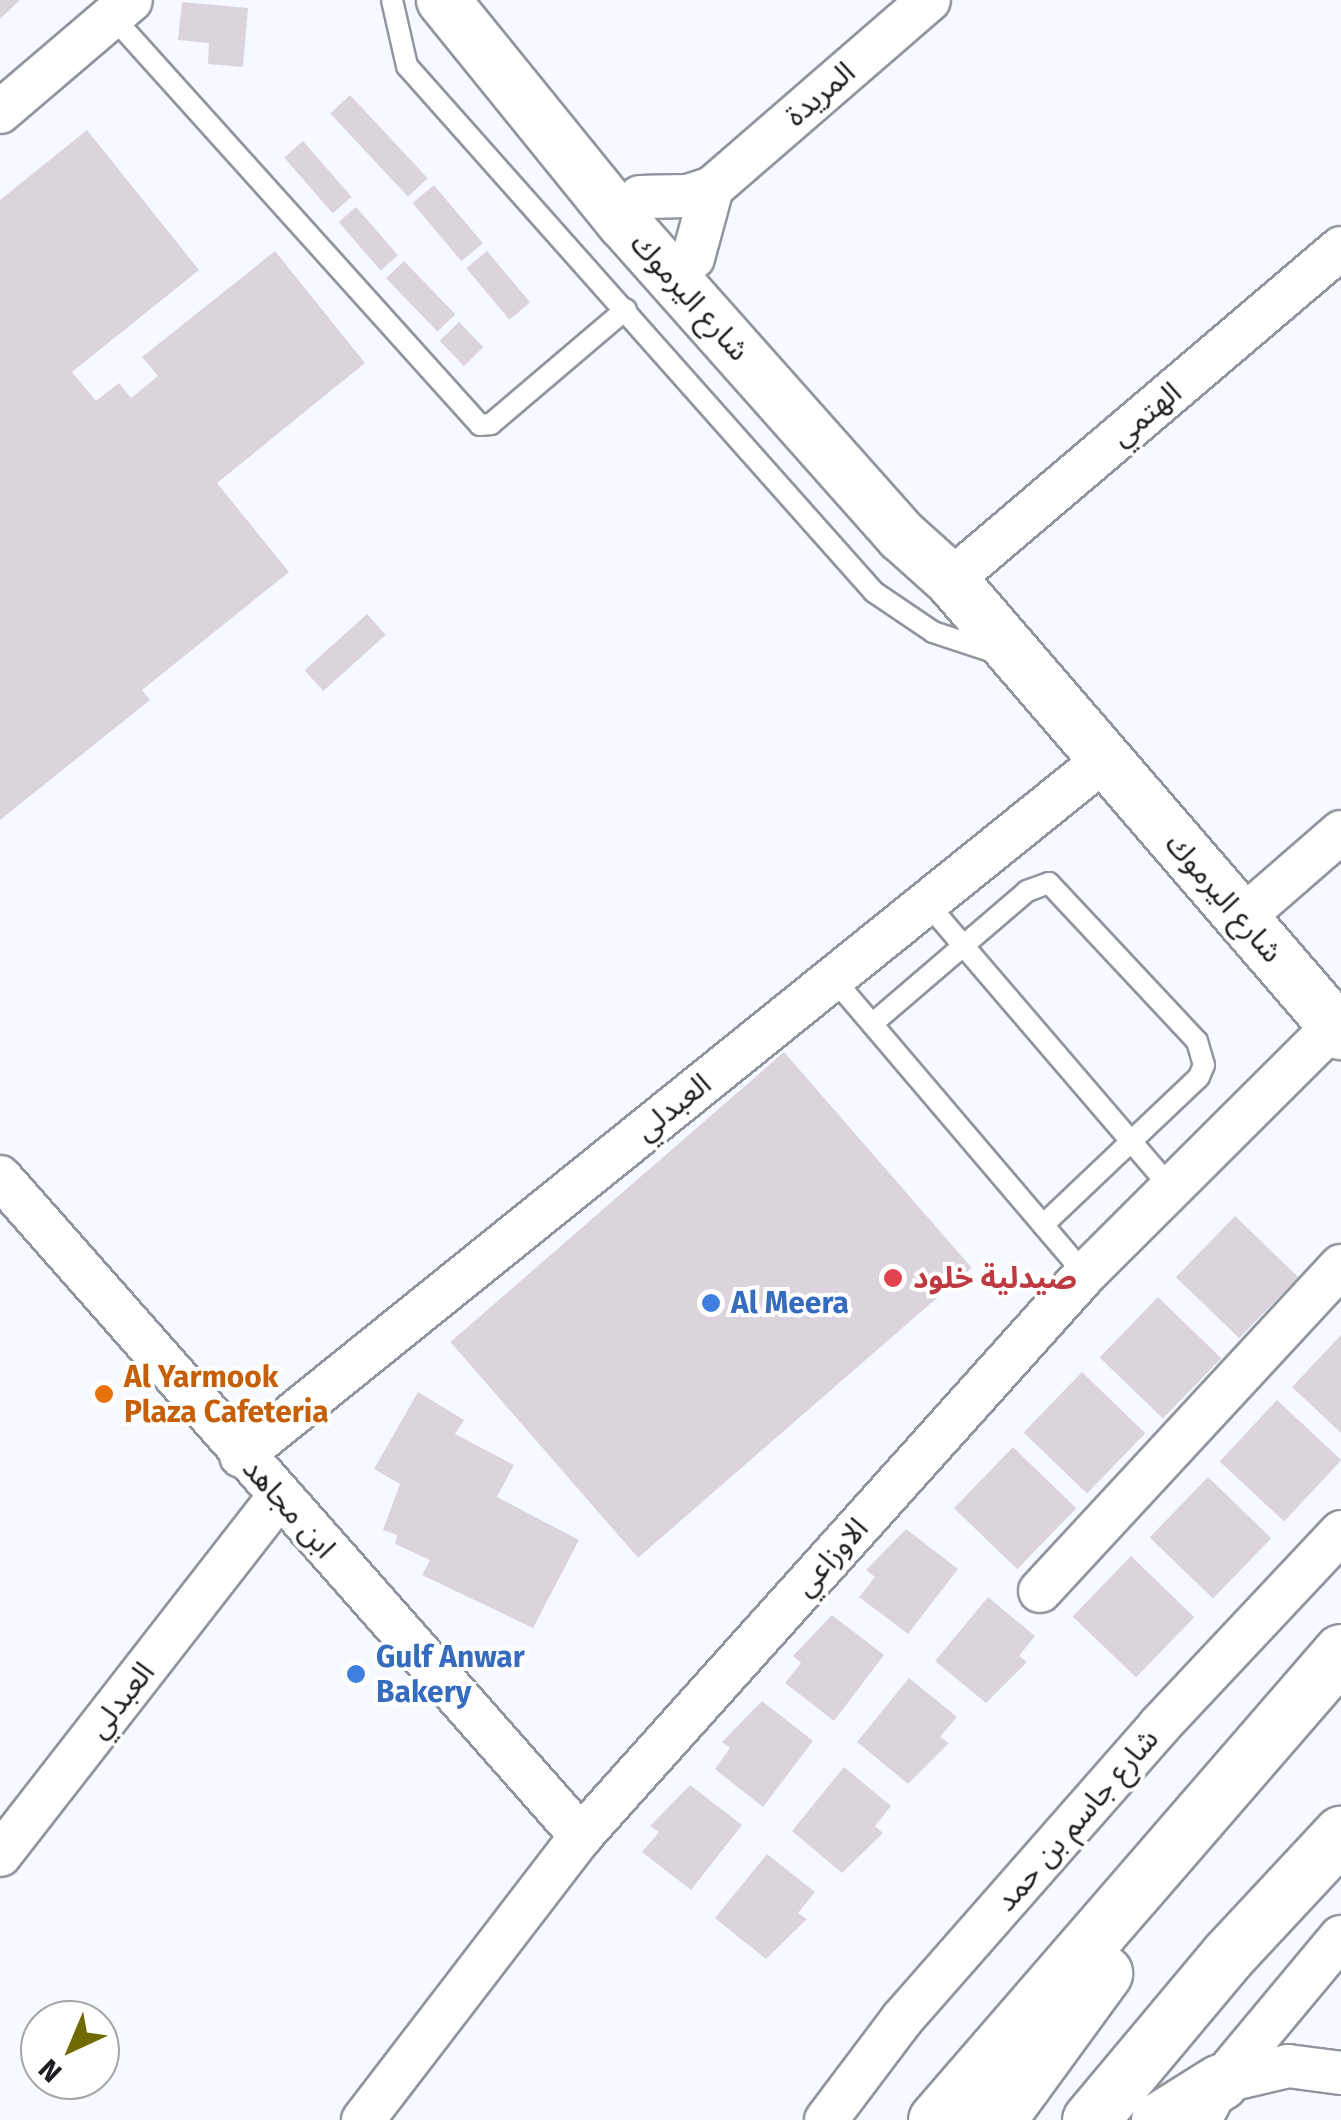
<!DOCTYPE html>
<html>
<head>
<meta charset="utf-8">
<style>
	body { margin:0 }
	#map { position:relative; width:1341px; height:2120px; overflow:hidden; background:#f6f9ff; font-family:"Fira Sans","Noto Sans Arabic",sans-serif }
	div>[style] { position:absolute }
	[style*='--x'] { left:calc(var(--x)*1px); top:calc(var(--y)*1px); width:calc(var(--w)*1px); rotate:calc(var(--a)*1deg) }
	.building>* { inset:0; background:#dbd4dd; transform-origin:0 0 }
	.roads { filter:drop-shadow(2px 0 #91959d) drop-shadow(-2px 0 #91959d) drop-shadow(0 2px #91959d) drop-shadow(0 -2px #91959d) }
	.service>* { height:20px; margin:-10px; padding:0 10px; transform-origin:10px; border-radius:10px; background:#fff }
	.minor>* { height:42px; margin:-21px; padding:0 21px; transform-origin:21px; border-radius:21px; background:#fff }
	.tertiary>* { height:52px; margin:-26px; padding:0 26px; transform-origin:26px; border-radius:26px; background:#fff }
	.primary>* { height:55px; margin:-27.5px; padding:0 27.5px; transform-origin:27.5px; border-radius:27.5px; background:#fff }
	.dots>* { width:28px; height:28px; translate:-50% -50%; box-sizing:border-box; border:5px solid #fff; border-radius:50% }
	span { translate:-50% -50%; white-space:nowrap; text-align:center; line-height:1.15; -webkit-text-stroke:8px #fff; paint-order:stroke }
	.street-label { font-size:30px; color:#1d1f22 }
	.health-label { font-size:30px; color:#be3a42; font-weight:700 }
	.left { translate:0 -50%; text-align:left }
	.shop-label { font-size:30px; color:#366cbe; font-weight:700 }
	.food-label { font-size:30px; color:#c56008; font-weight:700 }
	.north { position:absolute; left:20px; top:2000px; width:100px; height:100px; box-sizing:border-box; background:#fff; border:2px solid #a5a5a7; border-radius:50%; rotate:224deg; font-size:28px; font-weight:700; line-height:40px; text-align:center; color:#1d1f22 }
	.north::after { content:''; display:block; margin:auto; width:35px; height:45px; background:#706a03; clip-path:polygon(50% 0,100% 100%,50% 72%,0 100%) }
</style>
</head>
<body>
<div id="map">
	<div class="building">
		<i style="clip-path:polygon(0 0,20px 0,0 19px)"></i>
		<i style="clip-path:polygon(182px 2px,248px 8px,243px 67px,208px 64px,209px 43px,178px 40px)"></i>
		<i style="left:350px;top:95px;width:114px;height:27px;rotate:47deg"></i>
		<i style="clip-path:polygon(87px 130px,199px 270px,72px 372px,96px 401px,119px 383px,131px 398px,158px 376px,142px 357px,275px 251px,365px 363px,217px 483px,289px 572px,142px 690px,150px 700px,0 820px,0 200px)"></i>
		<i style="left:303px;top:141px;width:74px;height:25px;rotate:49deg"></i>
		<i style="left:434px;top:185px;width:76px;height:28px;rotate:50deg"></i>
		<i style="left:356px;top:207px;width:64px;height:23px;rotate:49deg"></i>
		<i style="left:487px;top:251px;width:67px;height:27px;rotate:50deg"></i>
		<i style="left:404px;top:261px;width:74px;height:25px;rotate:46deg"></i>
		<i style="left:459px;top:322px;width:35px;height:27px;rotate:46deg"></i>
		<i style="left:367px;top:614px;width:28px;height:84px;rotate:48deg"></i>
		<i style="left:784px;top:1052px;width:286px;height:442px;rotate:49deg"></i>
		<i style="left:1235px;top:1216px;width:88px;height:85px;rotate:44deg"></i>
		<i style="left:1158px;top:1297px;width:88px;height:84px;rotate:44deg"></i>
		<i style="clip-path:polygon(1341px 1335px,1341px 1433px,1292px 1387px)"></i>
		<i style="left:1082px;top:1372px;width:88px;height:84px;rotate:44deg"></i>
		<i style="clip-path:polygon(418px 1392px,464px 1420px,455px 1434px,514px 1465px,497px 1497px,579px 1540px,533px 1628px,422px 1575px,430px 1560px,395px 1544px,397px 1535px,383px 1530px,400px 1484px,374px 1469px)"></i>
		<i style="left:1277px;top:1400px;width:88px;height:84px;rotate:43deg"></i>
		<i style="left:1013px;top:1447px;width:88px;height:85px;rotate:44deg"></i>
		<i style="left:1208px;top:1477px;width:88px;height:84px;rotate:44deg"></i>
		<i style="clip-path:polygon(906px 1529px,958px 1569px,908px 1634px,859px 1597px,875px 1577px,866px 1570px)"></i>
		<i style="left:1131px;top:1556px;width:88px;height:84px;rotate:44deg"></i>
		<i style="clip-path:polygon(988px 1597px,1035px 1636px,1019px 1656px,1027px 1662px,986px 1703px,935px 1661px)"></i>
		<i style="clip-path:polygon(832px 1615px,884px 1655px,834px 1721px,785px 1683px,801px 1663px,793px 1656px)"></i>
		<i style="clip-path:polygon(909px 1678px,957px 1717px,940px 1737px,949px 1743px,908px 1784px,857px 1742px)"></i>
		<i style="clip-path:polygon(762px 1701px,813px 1741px,763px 1807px,715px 1769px,730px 1748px,722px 1742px)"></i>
		<i style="clip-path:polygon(844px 1767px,891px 1806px,875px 1826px,883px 1833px,842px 1873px,792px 1831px)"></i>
		<i style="clip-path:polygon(690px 1785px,742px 1825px,691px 1890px,642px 1852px,659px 1832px,650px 1826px)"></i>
		<i style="clip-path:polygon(767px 1854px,815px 1892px,798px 1913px,807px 1919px,766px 1959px,715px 1918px)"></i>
	</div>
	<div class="roads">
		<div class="service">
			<i style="--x:392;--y:0;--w:68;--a:77.2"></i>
			<i style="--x:407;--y:66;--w:703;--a:48.4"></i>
			<i style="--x:874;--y:592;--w:71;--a:34.1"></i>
			<i style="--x:933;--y:632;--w:70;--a:18.4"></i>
			<i style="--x:112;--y:16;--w:550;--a:48.02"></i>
			<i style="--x:480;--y:425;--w:11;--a:-5"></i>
			<i style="--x:491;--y:424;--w:177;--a:-40.4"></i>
			<i style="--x:926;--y:902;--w:377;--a:49.4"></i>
			<i style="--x:832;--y:977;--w:390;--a:49.6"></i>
			<i style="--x:872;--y:1024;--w:204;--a:-40.6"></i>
			<i style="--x:1027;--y:891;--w:23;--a:-20"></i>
			<i style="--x:1049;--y:883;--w:216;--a:46.9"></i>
			<i style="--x:1197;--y:1041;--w:25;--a:74"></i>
			<i style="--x:1204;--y:1065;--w:13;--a:113"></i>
			<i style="--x:1199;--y:1077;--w:215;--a:136.5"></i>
		</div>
		<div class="minor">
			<i style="--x:0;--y:112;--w:172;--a:-40.5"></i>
			<i style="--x:640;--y:197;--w:48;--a:-1.2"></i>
			<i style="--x:688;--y:196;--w:25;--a:-18"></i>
			<i style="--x:712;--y:188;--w:287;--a:-40.9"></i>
			<i style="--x:693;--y:258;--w:73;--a:-74.8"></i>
			<i style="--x:951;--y:580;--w:512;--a:-40.41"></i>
			<i style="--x:1242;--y:918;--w:131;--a:-41"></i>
			<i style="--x:0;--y:1177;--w:879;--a:48.6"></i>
			<i style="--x:241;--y:1456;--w:1110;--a:-38.89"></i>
			<i style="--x:1040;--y:1591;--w:443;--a:-47.2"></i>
			<i style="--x:0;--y:1855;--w:454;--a:-52.1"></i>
			<i style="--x:1220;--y:2082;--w:70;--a:-13.2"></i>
			<i style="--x:1288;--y:2066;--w:53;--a:7.5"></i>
			<i style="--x:1206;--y:2109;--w:30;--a:-63"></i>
			<i style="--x:1220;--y:2082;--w:189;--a:-50.2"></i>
			<i style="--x:363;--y:2120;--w:358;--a:-52.5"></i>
			<i style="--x:581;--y:1836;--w:755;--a:-48.11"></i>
			<i style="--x:1085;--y:1274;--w:351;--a:-44.9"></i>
			<i style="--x:826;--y:2120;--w:126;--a:-53"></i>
			<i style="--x:902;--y:2019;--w:390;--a:-48.7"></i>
			<i style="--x:1159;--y:1726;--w:266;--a:-46.8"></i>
		</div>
		<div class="tertiary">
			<i style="--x:443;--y:0;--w:286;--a:51"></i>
			<i style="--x:623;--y:222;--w:420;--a:48.4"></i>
			<i style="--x:902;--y:536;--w:66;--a:41.9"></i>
			<i style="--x:951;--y:580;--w:598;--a:49.27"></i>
		</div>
		<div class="primary">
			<i style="--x:936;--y:2120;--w:619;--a:-49.13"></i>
			<i style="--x:997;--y:2120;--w:182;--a:-53.9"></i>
			<i style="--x:1090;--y:2120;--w:215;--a:-50.1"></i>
			<i style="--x:1228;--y:1955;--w:166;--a:-47"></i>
			<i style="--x:1159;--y:2120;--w:72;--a:-31.9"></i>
		</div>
	</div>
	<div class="dots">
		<i style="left:893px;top:1278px;background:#e0444e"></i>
		<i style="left:711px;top:1303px;background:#3f7fe0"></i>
		<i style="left:104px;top:1394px;background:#e8710a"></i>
		<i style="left:356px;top:1674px;background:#3f7fe0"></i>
	</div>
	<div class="street-label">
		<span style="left:820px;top:94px;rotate:-41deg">المريدة</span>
		<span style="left:690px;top:297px;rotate:48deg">شارع اليرموك</span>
		<span style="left:1146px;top:414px;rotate:-40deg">الهتمي</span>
		<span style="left:1224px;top:898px;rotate:49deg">شارع اليرموك</span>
		<span style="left:673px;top:1107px;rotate:-39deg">العبدلي</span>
		<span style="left:289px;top:1508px;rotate:48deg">ابن مجاهد</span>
		<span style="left:831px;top:1557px;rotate:-48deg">الاوزاعي</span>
		<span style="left:121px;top:1700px;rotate:-52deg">العبدلي</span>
		<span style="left:1077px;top:1820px;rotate:-49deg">شارع جاسم بن حمد</span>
	</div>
	<div class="health-label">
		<span class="left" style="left:913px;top:1278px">صيدلية خلود</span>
	</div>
	<div class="shop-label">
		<span class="left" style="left:731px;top:1303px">Al Meera</span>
		<span class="left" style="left:376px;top:1674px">Gulf Anwar<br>Bakery</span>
	</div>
	<div class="food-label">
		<span class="left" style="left:124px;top:1394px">Al Yarmook<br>Plaza Cafeteria</span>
	</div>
	<div class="north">N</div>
</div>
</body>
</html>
